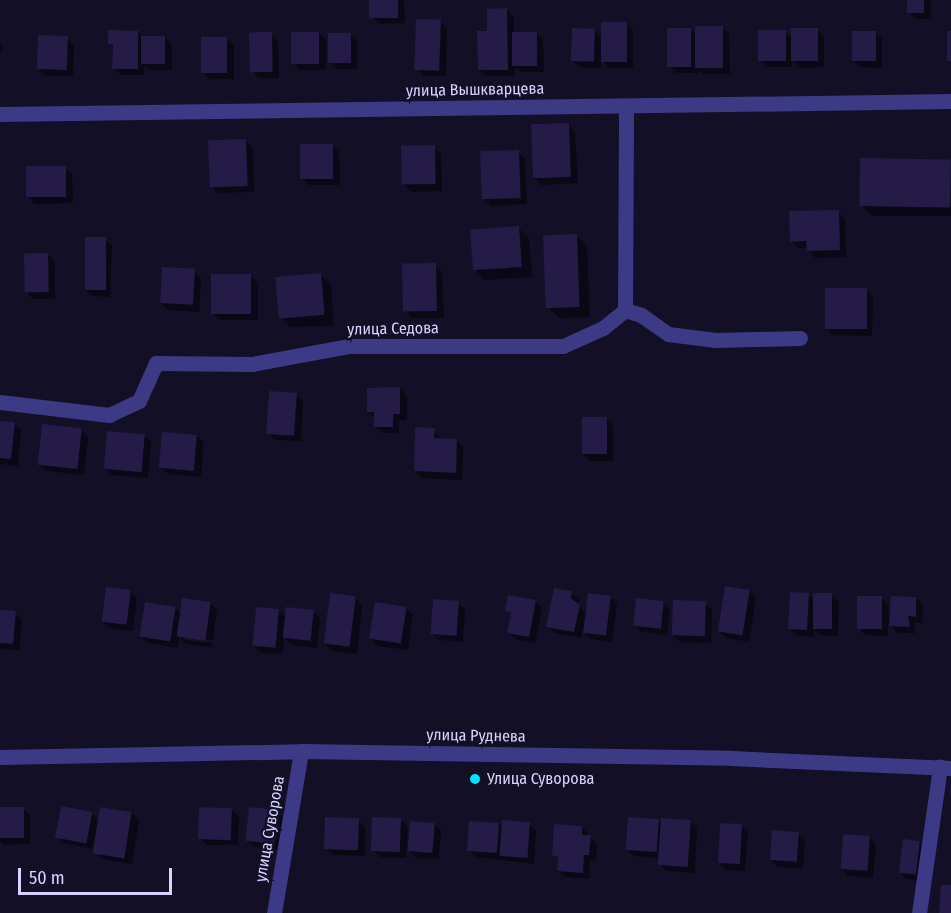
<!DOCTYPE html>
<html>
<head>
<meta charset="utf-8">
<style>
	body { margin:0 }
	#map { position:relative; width:951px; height:913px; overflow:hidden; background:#130f26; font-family:"Fira Sans Condensed",sans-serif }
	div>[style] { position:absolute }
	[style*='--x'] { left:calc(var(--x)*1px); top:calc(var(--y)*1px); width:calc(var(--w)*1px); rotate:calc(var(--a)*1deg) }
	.shadow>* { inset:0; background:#0007; transform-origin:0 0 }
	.building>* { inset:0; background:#241b47; transform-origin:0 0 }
	.minor>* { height:15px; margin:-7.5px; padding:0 7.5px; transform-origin:7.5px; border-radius:7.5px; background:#3d3a85 }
	.dots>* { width:16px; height:16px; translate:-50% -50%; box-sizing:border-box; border:3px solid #130f26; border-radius:50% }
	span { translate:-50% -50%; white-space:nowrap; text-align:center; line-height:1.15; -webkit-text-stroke:5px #130f26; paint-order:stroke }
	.street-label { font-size:16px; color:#d9d4ff }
	.poi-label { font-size:16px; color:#d9d4ff }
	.left { translate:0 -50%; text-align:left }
	.scale { position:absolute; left:18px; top:868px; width:154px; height:27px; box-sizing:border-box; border:3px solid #d9d4ff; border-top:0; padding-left:8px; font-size:18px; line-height:21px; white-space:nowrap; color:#d9d4ff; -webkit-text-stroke:4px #130f26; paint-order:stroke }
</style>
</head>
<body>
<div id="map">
	<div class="shadow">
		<i style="clip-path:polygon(371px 0,404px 0,405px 23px,379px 24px,372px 17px)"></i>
		<i style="clip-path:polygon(909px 0,931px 0,931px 19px,916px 19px,909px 12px)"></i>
		<i style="clip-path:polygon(507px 10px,514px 17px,514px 34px,536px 33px,543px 40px,544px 72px,521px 72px,515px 66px,515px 76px,486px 76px,479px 69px,489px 32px)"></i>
		<i style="clip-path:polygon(440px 21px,447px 28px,446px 76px,424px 76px,417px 69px)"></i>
		<i style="clip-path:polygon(626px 23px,633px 30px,633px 68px,610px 68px,601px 60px,601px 68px,579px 67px,572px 60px,595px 30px,603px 38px)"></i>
		<i style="clip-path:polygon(722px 27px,729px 34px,730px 74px,703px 74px,698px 69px,698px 73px,676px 73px,669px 66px,690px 29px,696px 35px)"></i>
		<i style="clip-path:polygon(817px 29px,824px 36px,824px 67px,799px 68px,792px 61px,792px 67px,767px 67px,760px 60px,785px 32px,792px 39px)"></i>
		<i style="clip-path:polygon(138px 32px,143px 37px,165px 37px,172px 44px,172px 70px,150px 70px,144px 65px,144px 75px,121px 75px,114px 68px,114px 48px,110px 43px)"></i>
		<i style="clip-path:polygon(875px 32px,882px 39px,882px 68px,860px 67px,853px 60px)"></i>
		<i style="clip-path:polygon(319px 33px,326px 40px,326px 70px,300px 70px,293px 63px)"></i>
		<i style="clip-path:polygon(271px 34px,278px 41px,279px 78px,259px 78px,252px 71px)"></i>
		<i style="clip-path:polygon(350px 35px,357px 41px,357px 69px,336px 69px,329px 62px)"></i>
		<i style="clip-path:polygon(67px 38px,74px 45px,73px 76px,46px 76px,39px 69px)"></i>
		<i style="clip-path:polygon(227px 38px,234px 45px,234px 79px,210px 79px,203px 72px)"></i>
		<i style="left:0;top:44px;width:6px;height:36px;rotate:45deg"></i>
		<i style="clip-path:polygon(568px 125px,575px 132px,578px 183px,541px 185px,534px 178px)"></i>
		<i style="clip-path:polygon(246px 141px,253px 148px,254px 192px,218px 193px,211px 186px)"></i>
		<i style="clip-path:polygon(332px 145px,339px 152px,340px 185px,309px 185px,302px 178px)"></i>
		<i style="clip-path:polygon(434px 147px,441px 154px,442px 191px,411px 192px,404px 185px)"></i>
		<i style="clip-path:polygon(518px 152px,525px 159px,527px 204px,491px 206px,484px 199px)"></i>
		<i style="clip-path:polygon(951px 160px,951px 216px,872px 216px,862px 205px)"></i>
		<i style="clip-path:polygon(65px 168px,72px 174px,73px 203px,35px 204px,28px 197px)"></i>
		<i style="clip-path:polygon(838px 212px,845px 219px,846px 257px,815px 258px,808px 248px,798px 248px,791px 241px)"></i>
		<i style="clip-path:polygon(518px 228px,529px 238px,532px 277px,485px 280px,475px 270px)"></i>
		<i style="clip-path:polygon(576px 235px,587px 246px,590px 317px,559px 318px,548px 307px)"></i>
		<i style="clip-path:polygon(105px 239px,112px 246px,110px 297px,91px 296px,84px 289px)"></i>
		<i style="clip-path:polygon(48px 255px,55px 262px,55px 299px,33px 299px,26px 292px)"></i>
		<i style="clip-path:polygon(435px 265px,442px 272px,444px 318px,412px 318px,405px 311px)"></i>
		<i style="clip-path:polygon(194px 271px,201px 278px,199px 312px,168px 310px,161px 303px)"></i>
		<i style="clip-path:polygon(320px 274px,331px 285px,334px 326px,290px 327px,279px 316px)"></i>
		<i style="clip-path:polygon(251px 276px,258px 283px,258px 320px,219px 320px,212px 313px)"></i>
		<i style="clip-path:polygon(866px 290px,873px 297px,872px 336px,832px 335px,826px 328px)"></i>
		<i style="clip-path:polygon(400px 389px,407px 396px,407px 420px,399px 420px,399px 433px,382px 433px,375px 426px,375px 419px,368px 412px)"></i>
		<i style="clip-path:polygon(296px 394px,303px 401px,301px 441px,275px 440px,268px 433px)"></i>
		<i style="clip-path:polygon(606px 419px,613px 426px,613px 461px,590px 461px,583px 454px)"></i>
		<i style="clip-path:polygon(0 422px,14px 423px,21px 430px,18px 466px,0 464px)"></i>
		<i style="clip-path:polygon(81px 430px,88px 437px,84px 475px,46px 471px,39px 464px)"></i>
		<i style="clip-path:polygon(434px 430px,441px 440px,457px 440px,463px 447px,462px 480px,422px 478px,415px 471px)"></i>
		<i style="clip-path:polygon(144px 435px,151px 442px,148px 478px,112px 475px,105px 469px)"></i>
		<i style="clip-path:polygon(197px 436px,204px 443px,201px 477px,168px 474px,161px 468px)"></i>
		<i style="clip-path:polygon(130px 591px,137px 598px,133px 631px,109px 628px,103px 622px)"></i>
		<i style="clip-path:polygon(749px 591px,756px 598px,749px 642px,726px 638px,719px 631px)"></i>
		<i style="clip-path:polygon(572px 593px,579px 600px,578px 605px,587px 614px,610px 597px,617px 604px,612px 642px,591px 639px,583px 630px,581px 638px,555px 633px,548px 626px)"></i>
		<i style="clip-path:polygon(808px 595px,814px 600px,832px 595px,839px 602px,838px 636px,820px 635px,814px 629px,814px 637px,797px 636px,790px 629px)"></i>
		<i style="clip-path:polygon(355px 598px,362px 605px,357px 654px,332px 651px,325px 644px)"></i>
		<i style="clip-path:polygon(882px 598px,889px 605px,888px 619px,916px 598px,923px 605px,922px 623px,914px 622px,916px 633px,898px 633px,888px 623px,888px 636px,865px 635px,858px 628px)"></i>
		<i style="clip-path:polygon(535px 601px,542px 608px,535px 643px,515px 639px,508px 632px,512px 615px,507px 610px)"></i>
		<i style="clip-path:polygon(663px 602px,670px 609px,667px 635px,641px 632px,634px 625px)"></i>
		<i style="clip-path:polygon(210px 603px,217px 610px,213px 640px,184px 637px,184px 640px,213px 643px,212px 647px,186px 644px,179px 637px,177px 648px,148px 643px,141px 636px,175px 608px,182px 614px)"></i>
		<i style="clip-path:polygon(458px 603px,465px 610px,463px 642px,439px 640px,432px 633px)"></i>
		<i style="clip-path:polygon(705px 603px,712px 610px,711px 643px,680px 642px,673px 635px)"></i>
		<i style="clip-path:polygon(406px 608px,413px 615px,408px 650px,378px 646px,371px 639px)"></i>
		<i style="clip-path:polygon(279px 610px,286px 618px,313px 611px,320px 618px,317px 648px,291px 645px,284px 637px,282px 654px,261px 653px,254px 646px)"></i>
		<i style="clip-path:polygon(0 612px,15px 613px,22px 620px,19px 650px,0 649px)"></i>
		<i style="clip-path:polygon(0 808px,23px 808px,30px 815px,30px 844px,4px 845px,0 841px)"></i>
		<i style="clip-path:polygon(232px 810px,239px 817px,238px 845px,207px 845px,200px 838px)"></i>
		<i style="clip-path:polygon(277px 811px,284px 818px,281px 850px,254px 847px,247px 840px)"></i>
		<i style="clip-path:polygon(91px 813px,100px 822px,132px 813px,139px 820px,132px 864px,102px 859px,95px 852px,98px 829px,96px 829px,92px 849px,64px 843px,57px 836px)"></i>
		<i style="clip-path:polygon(358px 820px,365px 827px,365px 856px,333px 855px,326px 848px)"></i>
		<i style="clip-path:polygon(401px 820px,408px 827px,407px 848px,434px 824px,441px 831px,439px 859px,416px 858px,407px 848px,406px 858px,380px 857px,373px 851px)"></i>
		<i style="clip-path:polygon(658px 821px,662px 824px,690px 821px,697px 828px,695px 873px,667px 871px,660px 864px,660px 858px,634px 856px,627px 850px)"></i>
		<i style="clip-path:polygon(499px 824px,503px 828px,529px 824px,536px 831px,534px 864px,476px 857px,469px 850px)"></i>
		<i style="clip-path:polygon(741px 826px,748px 833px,745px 871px,726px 870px,719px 863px)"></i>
		<i style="clip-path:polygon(582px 827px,597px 844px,596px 861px,590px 861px,589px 879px,565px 877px,558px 870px,559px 860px,554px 855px)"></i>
		<i style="clip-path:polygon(798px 833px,805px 840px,803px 868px,778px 867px,771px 860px)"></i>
		<i style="clip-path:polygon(869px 837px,876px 844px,873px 878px,848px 876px,841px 869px)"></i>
		<i style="clip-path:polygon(919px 843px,926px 850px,921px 881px,907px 879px,900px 872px)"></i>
	</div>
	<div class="building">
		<i style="left:369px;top:0;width:29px;height:18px"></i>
		<i style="left:907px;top:0;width:17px;height:13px"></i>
		<i style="clip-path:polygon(507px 8px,508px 70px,478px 70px,477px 31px,487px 31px,487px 9px)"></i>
		<i style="left:416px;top:19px;width:25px;height:51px;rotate:2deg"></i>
		<i style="left:601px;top:22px;width:26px;height:40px"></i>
		<i style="left:695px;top:26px;width:28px;height:42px"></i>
		<i style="left:572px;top:28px;width:23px;height:33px;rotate:2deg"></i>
		<i style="left:667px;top:28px;width:24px;height:39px"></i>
		<i style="left:791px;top:28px;width:27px;height:33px"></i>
		<i style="clip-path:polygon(108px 30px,138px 31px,138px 69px,112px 69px,113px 44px,108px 44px)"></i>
		<i style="left:758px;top:30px;width:28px;height:31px"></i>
		<i style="left:852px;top:31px;width:24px;height:30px"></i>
		<i style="left:947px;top:31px;width:4px;height:30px"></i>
		<i style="left:272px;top:32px;width:40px;height:23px;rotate:89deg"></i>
		<i style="left:291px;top:32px;width:28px;height:32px"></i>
		<i style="left:512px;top:32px;width:25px;height:34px"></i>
		<i style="left:328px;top:33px;width:23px;height:30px"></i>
		<i style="left:38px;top:35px;width:30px;height:34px;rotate:2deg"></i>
		<i style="left:141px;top:36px;width:24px;height:28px"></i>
		<i style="left:201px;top:37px;width:26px;height:36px"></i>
		<i style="left:569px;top:123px;width:54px;height:38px;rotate:88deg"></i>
		<i style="left:246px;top:139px;width:47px;height:38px;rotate:88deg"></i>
		<i style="left:333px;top:144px;width:35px;height:33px;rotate:90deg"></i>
		<i style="left:435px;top:145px;width:39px;height:34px;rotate:89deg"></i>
		<i style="left:519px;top:150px;width:48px;height:39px;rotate:88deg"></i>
		<i style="left:860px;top:158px;width:91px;height:48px;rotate:1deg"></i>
		<i style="left:66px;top:166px;width:31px;height:40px;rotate:90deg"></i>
		<i style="clip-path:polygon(839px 210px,840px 250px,807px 251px,806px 241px,790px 242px,789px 211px)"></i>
		<i style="left:519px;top:226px;width:41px;height:49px;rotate:86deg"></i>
		<i style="left:577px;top:234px;width:73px;height:34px;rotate:88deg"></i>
		<i style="left:85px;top:237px;width:21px;height:53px"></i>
		<i style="left:48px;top:253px;width:39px;height:24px;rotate:89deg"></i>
		<i style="left:436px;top:263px;width:48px;height:34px;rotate:89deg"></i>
		<i style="left:162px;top:267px;width:33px;height:36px;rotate:3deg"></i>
		<i style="left:321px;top:273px;width:42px;height:46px;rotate:85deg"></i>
		<i style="left:211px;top:274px;width:40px;height:40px"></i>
		<i style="left:825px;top:288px;width:42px;height:41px"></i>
		<i style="clip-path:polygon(400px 387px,400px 414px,393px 414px,393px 427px,374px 427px,374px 412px,367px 412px,367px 388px)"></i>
		<i style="left:269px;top:391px;width:28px;height:43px;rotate:4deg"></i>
		<i style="left:582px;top:417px;width:25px;height:37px"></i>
		<i style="clip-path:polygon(0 421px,15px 422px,11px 459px,0 458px)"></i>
		<i style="left:42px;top:424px;width:40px;height:41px;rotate:6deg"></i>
		<i style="clip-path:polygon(415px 427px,435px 428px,434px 438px,457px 439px,456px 473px,414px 471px)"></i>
		<i style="left:107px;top:431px;width:38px;height:38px;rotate:5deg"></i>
		<i style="left:162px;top:432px;width:35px;height:36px;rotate:5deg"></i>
		<i style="left:725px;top:586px;width:25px;height:46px;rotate:9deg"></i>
		<i style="left:106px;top:587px;width:25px;height:35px;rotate:7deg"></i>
		<i style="clip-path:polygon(554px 588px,572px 591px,571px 598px,580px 605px,574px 632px,546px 627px)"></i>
		<i style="left:790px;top:592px;width:19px;height:37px;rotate:3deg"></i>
		<i style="left:330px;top:593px;width:26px;height:51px;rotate:7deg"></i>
		<i style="left:588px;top:593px;width:23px;height:40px;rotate:7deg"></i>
		<i style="left:813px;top:593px;width:19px;height:36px"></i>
		<i style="clip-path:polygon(508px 595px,536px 600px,529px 637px,507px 633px,511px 613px,505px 610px)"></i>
		<i style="left:857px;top:596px;width:25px;height:33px"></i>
		<i style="clip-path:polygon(891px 596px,916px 597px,916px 617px,908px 616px,910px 627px,889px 626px)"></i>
		<i style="left:182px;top:598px;width:29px;height:39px;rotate:8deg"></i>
		<i style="left:636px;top:598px;width:28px;height:28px;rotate:6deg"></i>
		<i style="left:433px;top:599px;width:26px;height:35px;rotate:4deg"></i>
		<i style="left:673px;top:600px;width:33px;height:35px;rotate:2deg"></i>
		<i style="left:145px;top:602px;width:31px;height:35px;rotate:9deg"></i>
		<i style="left:375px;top:602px;width:32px;height:37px;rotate:9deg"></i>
		<i style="left:256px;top:607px;width:23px;height:39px;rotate:5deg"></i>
		<i style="left:286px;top:607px;width:28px;height:31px;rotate:6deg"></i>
		<i style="clip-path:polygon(0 610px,16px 611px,13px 644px,0 643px)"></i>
		<i style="left:61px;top:806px;width:32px;height:32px;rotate:11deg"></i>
		<i style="left:0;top:807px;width:24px;height:31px"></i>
		<i style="left:100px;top:807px;width:32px;height:47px;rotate:9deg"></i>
		<i style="left:199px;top:807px;width:33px;height:32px;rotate:2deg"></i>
		<i style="left:249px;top:807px;width:29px;height:34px;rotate:6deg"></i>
		<i style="left:325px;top:817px;width:34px;height:32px;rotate:2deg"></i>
		<i style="left:372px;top:817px;width:29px;height:34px;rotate:2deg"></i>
		<i style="left:628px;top:817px;width:31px;height:33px;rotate:4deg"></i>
		<i style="left:661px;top:818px;width:30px;height:47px;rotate:4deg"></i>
		<i style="left:502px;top:820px;width:28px;height:36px;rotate:4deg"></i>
		<i style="left:410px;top:821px;width:25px;height:30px;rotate:5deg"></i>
		<i style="left:469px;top:821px;width:30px;height:30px;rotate:4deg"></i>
		<i style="left:720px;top:823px;width:22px;height:40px;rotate:3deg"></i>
		<i style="clip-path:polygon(554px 824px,582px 826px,582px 835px,591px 835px,589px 855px,584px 855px,583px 873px,557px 871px,558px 857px,552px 855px)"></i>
		<i style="left:772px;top:830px;width:27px;height:30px;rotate:4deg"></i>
		<i style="left:843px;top:834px;width:27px;height:35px;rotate:4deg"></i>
		<i style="left:903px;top:839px;width:17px;height:34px;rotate:7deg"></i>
		<i style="clip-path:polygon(941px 885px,951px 885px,951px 913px,939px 913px)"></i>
	</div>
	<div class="minor">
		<i style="--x:0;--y:114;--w:951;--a:-0.78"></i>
		<i style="--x:625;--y:310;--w:204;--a:-89.7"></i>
		<i style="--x:0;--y:402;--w:110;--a:6.8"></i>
		<i style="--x:109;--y:415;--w:33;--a:-25"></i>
		<i style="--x:139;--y:401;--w:42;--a:-65.9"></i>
		<i style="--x:156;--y:363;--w:96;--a:0.6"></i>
		<i style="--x:252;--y:364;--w:99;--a:-10.5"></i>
		<i style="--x:349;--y:346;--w:214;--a:0"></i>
		<i style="--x:563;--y:346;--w:44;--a:-24.2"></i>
		<i style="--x:603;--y:328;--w:28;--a:-39"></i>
		<i style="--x:625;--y:310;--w:17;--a:17"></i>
		<i style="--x:641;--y:315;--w:33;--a:35"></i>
		<i style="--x:668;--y:334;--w:48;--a:7.1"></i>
		<i style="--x:716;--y:340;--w:84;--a:-1.4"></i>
		<i style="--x:0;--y:757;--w:301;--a:-1.1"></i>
		<i style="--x:301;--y:751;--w:430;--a:0.9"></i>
		<i style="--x:731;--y:758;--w:220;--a:2.6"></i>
		<i style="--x:274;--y:913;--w:164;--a:-80.5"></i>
		<i style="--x:919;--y:913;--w:148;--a:-81.8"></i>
	</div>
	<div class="dots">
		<i style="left:475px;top:779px;background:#00e5ff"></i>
	</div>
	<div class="street-label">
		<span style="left:475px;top:90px;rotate:-1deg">улица Вышкварцева</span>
		<span style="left:393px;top:329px;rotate:-1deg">улица Седова</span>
		<span style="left:476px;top:736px;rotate:1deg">улица Руднева</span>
		<span style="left:270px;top:829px;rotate:-80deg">улица Суворова</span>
	</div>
	<div class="poi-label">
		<span class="left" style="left:487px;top:779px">Улица Суворова</span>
	</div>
	<div class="scale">50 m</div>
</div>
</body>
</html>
